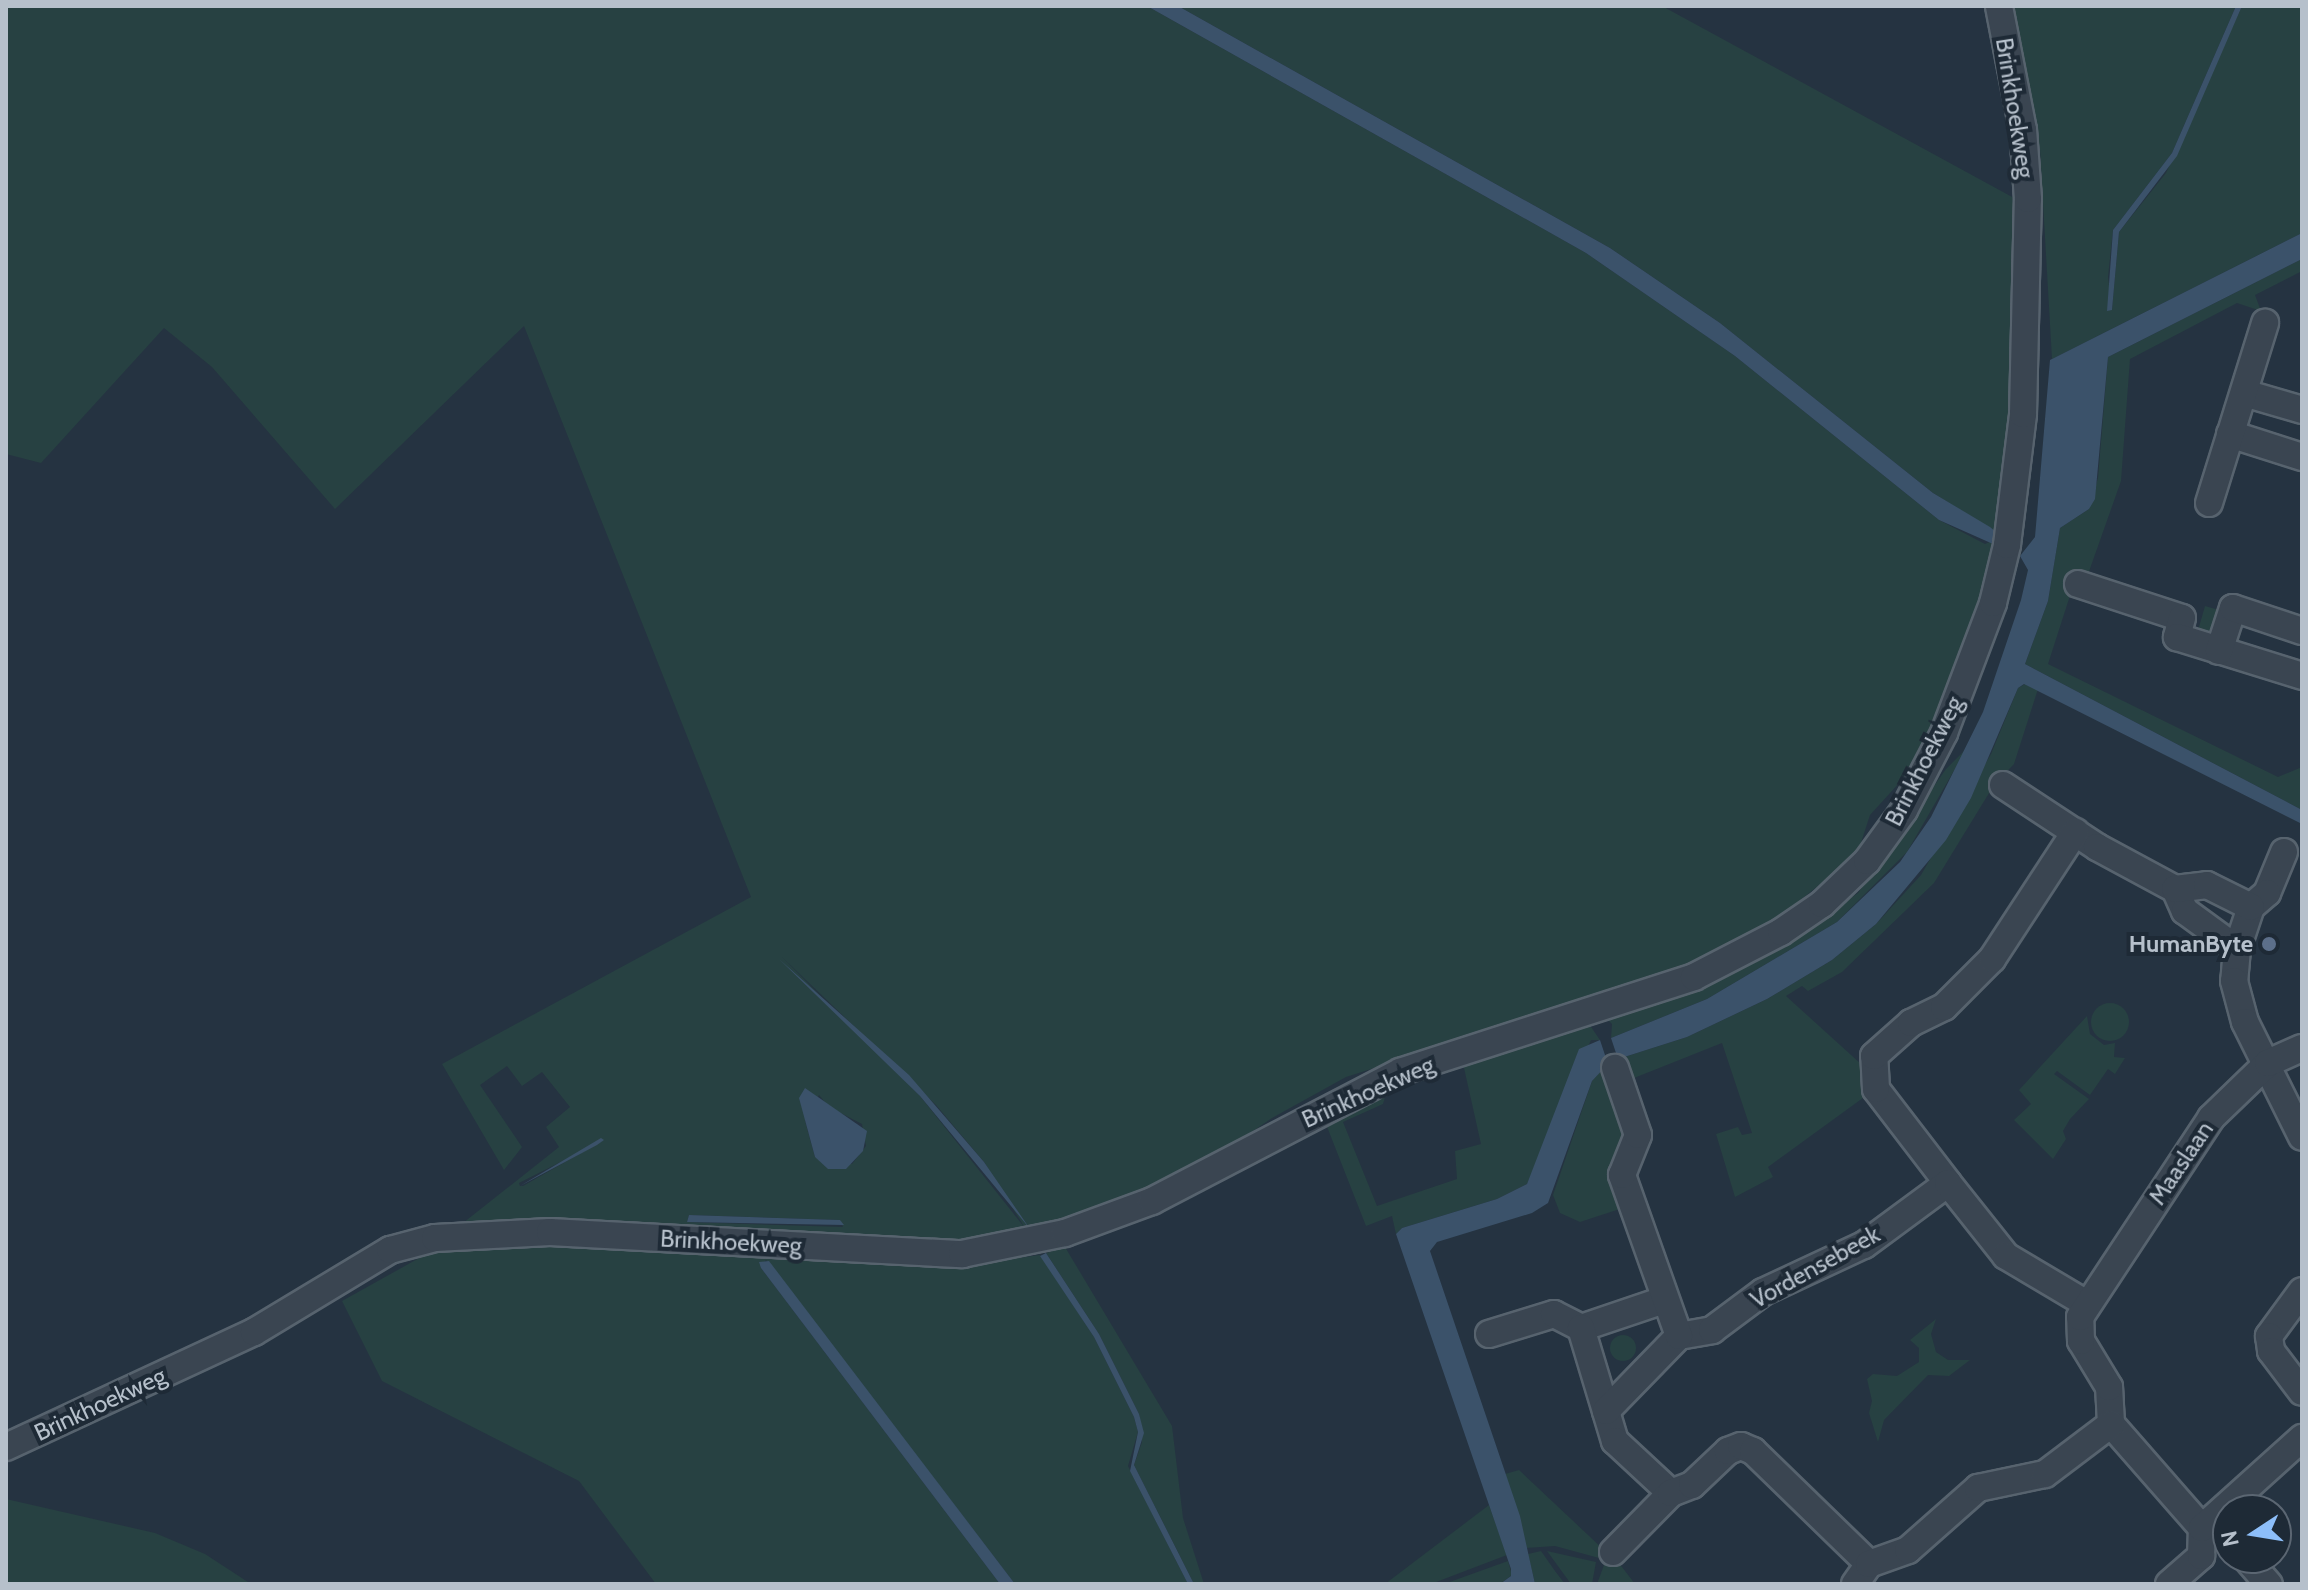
<!DOCTYPE html>
<html>
<head>
<meta charset="utf-8">
<style>
	body { margin:0 }
	#map { position:relative; width:2308px; height:1590px; overflow:hidden; background:#253341; font-family:Cabin,sans-serif }
	div>[style] { position:absolute }
	[style*='--x'] { left:calc(var(--x)*1px); top:calc(var(--y)*1px); width:calc(var(--w)*1px); rotate:calc(var(--a)*1deg) }
	.green>* { inset:0; background:#274142; transform-origin:0 0 }
	.round { border-radius:50% }
	.water>* { inset:0; background:#3b526a }
	.roads { filter:drop-shadow(2px 0 #57636e) drop-shadow(-2px 0 #57636e) drop-shadow(0 2px #57636e) drop-shadow(0 -2px #57636e) }
	.minor>* { height:26px; margin:-13px; padding:0 13px; transform-origin:13px; border-radius:13px; background:#3a4551 }
	.dots>* { width:22px; height:22px; translate:-50% -50%; box-sizing:border-box; border:4px solid #1e2a36; border-radius:50% }
	span { translate:-50% -50%; white-space:nowrap; text-align:center; line-height:1.15; -webkit-text-stroke:8px #1e2a36; paint-order:stroke }
	.street-label { font-size:24px; color:#b6c0cb }
	.poi-label { font-size:24px; color:#b6c0cb; font-weight:700 }
	.right { translate:-100% -50%; text-align:right }
	.frame { position:absolute; inset:0; border:8px solid #b6c0cb; pointer-events:none }
	.north { position:absolute; left:2212px; top:1494px; width:80px; height:80px; box-sizing:border-box; background:#1e2a36; border:2px solid #5b6672; border-radius:50%; rotate:258deg; font-size:22px; font-weight:700; line-height:32px; text-align:center; color:#b6c0cb }
	.north::after { content:''; display:block; margin:auto; width:28px; height:36px; background:#8dbef9; clip-path:polygon(50% 0,100% 100%,50% 72%,0 100%) }
</style>
</head>
<body>
<div id="map">
	<div class="green">
		<i style="clip-path:polygon(evenodd,6px 6px,1147px 6px,1586px 253px,1735px 356px,1939px 520px,1985px 544px,1996px 539px,1978px 607px,1932px 730px,1911px 770px,1870px 815px,1857px 855px,1774px 921px,1689px 963px,1594px 998px,1346px 1077px,1272px 1118px,1199px 1168px,1080px 1221px,960px 1248px,463px 1223px,559px 1147px,546px 1127px,570px 1107px,542px 1072px,522px 1086px,507px 1066px,480px 1085px,522px 1147px,504px 1170px,442px 1064px,751px 897px,524px 326px,335px 509px,212px 367px,164px 328px,41px 463px,6px 454px,6px 6px,782px 957px,936px 1105px,984px 1162px,1025px 1228px,920px 1096px,782px 957px,6px 6px,819px 1095px,829px 1107px,862px 1124px,866px 1146px,852px 1164px,815px 1157px,805px 1121px,819px 1095px,6px 6px,604px 1140px,523px 1186px,520px 1186px,519px 1183px,604px 1140px,6px 6px,689px 1215px,840px 1220px,843px 1227px,687px 1222px,689px 1215px)"></i>
		<i style="clip-path:polygon(1178px 6px,1662px 6px,2014px 198px,2010px 401px,1997px 533px,1933px 493px,1720px 323px,1610px 248px)"></i>
		<i style="clip-path:polygon(2009px 6px,2236px 6px,2172px 153px,2113px 230px,2108px 277px,2112px 310px,2119px 232px,2166px 173px,2242px 6px,2302px 6px,2302px 233px,2052px 359px,2040px 150px)"></i>
		<i style="clip-path:polygon(2302px 259px,2302px 271px,2255px 295px,2261px 311px,2237px 303px,2130px 359px,2121px 481px,2086px 580px,2076px 577px,2048px 664px,2278px 777px,2302px 767px,2302px 810px,2025px 664px,2048px 601px,2060px 528px,2089px 509px,2098px 478px,2108px 357px)"></i>
		<i style="left:2205px;top:606px;width:18px;height:26px;rotate:16deg"></i>
		<i style="clip-path:polygon(2025px 684px,2038px 689px,2014px 764px,1994px 785px,1934px 883px,1842px 972px,1808px 991px,1802px 986px,1786px 996px,1861px 1064px,1861px 1073px,1867px 1073px,1867px 1095px,1768px 1167px,1773px 1177px,1735px 1197px,1716px 1134px,1738px 1127px,1742px 1135px,1752px 1133px,1722px 1043px,1629px 1080px,1618px 1059px,1687px 1037px,1767px 999px,1832px 960px,1876px 924px,1921px 875px,1991px 754px,2018px 688px)"></i>
		<i style="clip-path:polygon(1967px 748px,1907px 852px,1837px 922px,1707px 999px,1611px 1038px,1612px 1024px,1603px 1015px,1820px 919px,1858px 893px,1946px 769px)"></i>
		<i class="round" style="left:2091px;top:1003px;width:38px;height:38px"></i>
		<i style="clip-path:polygon(2087px 1016px,2090px 1034px,2104px 1045px,2115px 1043px,2114px 1057px,2125px 1058px,2115px 1074px,2108px 1069px,2090px 1095px,2057px 1071px,2054px 1074px,2089px 1099px,2070px 1119px,2063px 1131px,2066px 1139px,2053px 1159px,2014px 1120px,2031px 1104px,2019px 1090px)"></i>
		<i style="clip-path:polygon(1587px 1021px,1600px 1040px,1591px 1040px,1527px 1184px,1497px 1199px,1402px 1228px,1396px 1234px,1392px 1216px,1366px 1226px,1322px 1114px,1387px 1091px,1383px 1104px,1343px 1122px,1377px 1206px,1457px 1179px,1455px 1151px,1481px 1144px,1462px 1059px)"></i>
		<i style="clip-path:polygon(1604px 1067px,1633px 1133px,1626px 1207px,1580px 1222px,1560px 1213px,1553px 1195px,1592px 1081px)"></i>
		<i style="clip-path:polygon(530px 1242px,966px 1265px,1040px 1255px,1094px 1337px,1134px 1417px,1138px 1432px,1128px 1466px,1188px 1584px,1015px 1584px,766px 1260px,761px 1268px,1000px 1584px,656px 1584px,579px 1481px,382px 1381px,342px 1301px,430px 1252px)"></i>
		<i style="clip-path:polygon(1065px 1247px,1172px 1426px,1183px 1518px,1204px 1584px,1194px 1584px,1134px 1465px,1142px 1442px,1139px 1414px,1099px 1334px,1046px 1253px)"></i>
		<i style="clip-path:polygon(1936px 1319px,1931px 1334px,1936px 1352px,1948px 1360px,1970px 1360px,1949px 1376px,1928px 1375px,1884px 1420px,1878px 1442px,1869px 1413px,1872px 1401px,1867px 1379px,1873px 1374px,1897px 1376px,1919px 1362px,1919px 1348px,1910px 1340px)"></i>
		<i class="round" style="left:1610px;top:1335px;width:26px;height:26px"></i>
		<i style="clip-path:polygon(1519px 1470px,1605px 1551px,1599px 1558px,1555px 1546px,1526px 1548px,1505px 1474px)"></i>
		<i style="clip-path:polygon(6px 1499px,155px 1533px,205px 1554px,251px 1584px,6px 1584px)"></i>
		<i style="clip-path:polygon(1489px 1505px,1507px 1555px,1431px 1584px,1385px 1584px)"></i>
		<i style="clip-path:polygon(1541px 1551px,1555px 1571px,1565px 1584px,1535px 1584px,1528px 1554px)"></i>
		<i style="clip-path:polygon(1547px 1551px,1596px 1562px,1592px 1584px,1571px 1584px)"></i>
		<i style="clip-path:polygon(1608px 1554px,1622px 1567px,1635px 1584px,1597px 1584px)"></i>
		<i style="clip-path:polygon(1508px 1561px,1512px 1575px,1500px 1584px,1444px 1584px)"></i>
	</div>
	<div class="water">
		<i style="clip-path:polygon(1147px 6px,1178px 6px,1610px 248px,1720px 323px,1933px 493px,1990px 527px,1996px 532px,1993px 544px,1939px 520px,1735px 356px,1586px 253px)"></i>
		<i style="clip-path:polygon(2236px 6px,2242px 6px,2177px 156px,2119px 232px,2112px 310px,2107px 311px,2113px 230px,2172px 153px)"></i>
		<i style="clip-path:polygon(2302px 233px,2302px 259px,2108px 357px,2095px 499px,2089px 509px,2060px 528px,2048px 601px,2025px 664px,2302px 810px,2302px 824px,2024px 684px,2018px 688px,1971px 798px,1946px 840px,1876px 924px,1832px 960px,1767px 999px,1687px 1037px,1618px 1059px,1611px 1038px,1707px 999px,1837px 922px,1900px 862px,1931px 817px,1983px 712px,2021px 600px,2028px 570px,2020px 556px,2035px 537px,2050px 360px)"></i>
		<i style="clip-path:polygon(779px 959px,909px 1075px,984px 1162px,1030px 1229px,920px 1096px)"></i>
		<i style="clip-path:polygon(1600px 1040px,1608px 1064px,1592px 1081px,1548px 1203px,1532px 1213px,1437px 1242px,1430px 1251px,1520px 1516px,1535px 1584px,1500px 1584px,1511px 1576px,1511px 1569px,1396px 1234px,1402px 1228px,1497px 1199px,1527px 1184px,1579px 1049px)"></i>
		<i style="clip-path:polygon(805px 1088px,867px 1131px,863px 1151px,846px 1169px,828px 1169px,815px 1157px,799px 1098px)"></i>
		<i style="clip-path:polygon(601px 1138px,604px 1140px,597px 1145px,520px 1186px)"></i>
		<i style="clip-path:polygon(689px 1215px,840px 1220px,844px 1225px,687px 1222px)"></i>
		<i style="clip-path:polygon(1046px 1253px,1099px 1334px,1139px 1414px,1144px 1433px,1134px 1465px,1194px 1584px,1188px 1584px,1130px 1471px,1138px 1432px,1134px 1417px,1094px 1337px,1040px 1256px)"></i>
		<i style="clip-path:polygon(769px 1261px,1015px 1584px,1000px 1584px,761px 1268px,759px 1262px)"></i>
	</div>
	<div class="roads">
		<div class="minor">
			<i style="--x:2244;--y:393;--w:60;--a:16.3"></i>
			<i style="--x:2230;--y:434;--w:76;--a:17.7"></i>
			<i style="--x:2209;--y:503;--w:189;--a:-72.7"></i>
			<i style="--x:2078;--y:584;--w:109;--a:18.1"></i>
			<i style="--x:2182;--y:618;--w:20;--a:105"></i>
			<i style="--x:2177;--y:637;--w:131;--a:17.3"></i>
			<i style="--x:2219;--y:651;--w:45;--a:-72"></i>
			<i style="--x:2233;--y:608;--w:73;--a:18.4"></i>
			<i style="--x:2003;--y:785;--w:113;--a:33.4"></i>
			<i style="--x:2097;--y:847;--w:89;--a:28.3"></i>
			<i style="--x:2175;--y:889;--w:24;--a:66"></i>
			<i style="--x:2185;--y:911;--w:64;--a:36.2"></i>
			<i style="--x:2284;--y:852;--w:44;--a:112.5"></i>
			<i style="--x:2267;--y:893;--w:21;--a:139"></i>
			<i style="--x:2251;--y:907;--w:44;--a:108.4"></i>
			<i style="--x:2237;--y:949;--w:32;--a:95"></i>
			<i style="--x:2234;--y:981;--w:42;--a:75"></i>
			<i style="--x:2245;--y:1022;--w:128;--a:63.6"></i>
			<i style="--x:2175;--y:889;--w:32;--a:-7"></i>
			<i style="--x:2207;--y:885;--w:49;--a:26.6"></i>
			<i style="--x:1948;--y:1183;--w:118;--a:-127.5"></i>
			<i style="--x:1876;--y:1089;--w:33;--a:-93"></i>
			<i style="--x:1874;--y:1056;--w:50;--a:-41.7"></i>
			<i style="--x:1911;--y:1023;--w:37;--a:-26"></i>
			<i style="--x:1944;--y:1007;--w:68;--a:-45"></i>
			<i style="--x:1992;--y:959;--w:152;--a:-56.8"></i>
			<i style="--x:2302;--y:1291;--w:56;--a:126.3"></i>
			<i style="--x:2269;--y:1336;--w:15;--a:82"></i>
			<i style="--x:2271;--y:1351;--w:51;--a:52.9"></i>
			<i style="--x:1581;--y:1328;--w:88;--a:-18.6"></i>
			<i style="--x:1489;--y:1334;--w:68;--a:-17.1"></i>
			<i style="--x:1554;--y:1314;--w:30;--a:27"></i>
			<i style="--x:1581;--y:1328;--w:118;--a:73.3"></i>
			<i style="--x:1615;--y:1441;--w:76;--a:42.9"></i>
			<i style="--x:1679;--y:1336;--w:34;--a:-10"></i>
			<i style="--x:1712;--y:1330;--w:64;--a:-36.7"></i>
			<i style="--x:1763;--y:1292;--w:111;--a:-25"></i>
			<i style="--x:1864;--y:1245;--w:104;--a:-36.4"></i>
			<i style="--x:1948;--y:1183;--w:93;--a:51.5"></i>
			<i style="--x:2006;--y:1256;--w:94;--a:30.7"></i>
			<i style="--x:1606;--y:1411;--w:105;--a:-45.8"></i>
			<i style="--x:1679;--y:1336;--w:171;--a:-109.5"></i>
			<i style="--x:1622;--y:1175;--w:43;--a:-68.2"></i>
			<i style="--x:1638;--y:1135;--w:71;--a:-108.9"></i>
			<i style="--x:6;--y:1447;--w:273;--a:-24.9"></i>
			<i style="--x:254;--y:1332;--w:159;--a:-31.1"></i>
			<i style="--x:390;--y:1250;--w:47;--a:-14.9"></i>
			<i style="--x:435;--y:1238;--w:115;--a:-3"></i>
			<i style="--x:550;--y:1232;--w:413;--a:3.1"></i>
			<i style="--x:962;--y:1254;--w:105;--a:-11.5"></i>
			<i style="--x:1065;--y:1233;--w:93;--a:-20.2"></i>
			<i style="--x:1152;--y:1201;--w:280;--a:-27.5"></i>
			<i style="--x:1400;--y:1072;--w:309;--a:-17.9"></i>
			<i style="--x:1694;--y:977;--w:98;--a:-27.3"></i>
			<i style="--x:1781;--y:932;--w:50;--a:-34.3"></i>
			<i style="--x:1822;--y:904;--w:62;--a:-43.7"></i>
			<i style="--x:1867;--y:861;--w:63;--a:-54"></i>
			<i style="--x:1904;--y:810;--w:87;--a:-62.5"></i>
			<i style="--x:1944;--y:733;--w:139;--a:-69.3"></i>
			<i style="--x:1993;--y:603;--w:60;--a:-76.4"></i>
			<i style="--x:2007;--y:545;--w:132;--a:-83"></i>
			<i style="--x:2023;--y:414;--w:215;--a:-88.7"></i>
			<i style="--x:2028;--y:199;--w:69;--a:-94.1"></i>
			<i style="--x:2023;--y:130;--w:126;--a:-101"></i>
			<i style="--x:2202;--y:1528;--w:138;--a:-131.2"></i>
			<i style="--x:2111;--y:1424;--w:37;--a:-93"></i>
			<i style="--x:2109;--y:1387;--w:54;--a:-121.3"></i>
			<i style="--x:2081;--y:1341;--w:24;--a:-92"></i>
			<i style="--x:2080;--y:1317;--w:238;--a:-56.6"></i>
			<i style="--x:2211;--y:1118;--w:79;--a:-44"></i>
			<i style="--x:2268;--y:1063;--w:37;--a:-24"></i>
			<i style="--x:1613;--y:1552;--w:83;--a:-45.5"></i>
			<i style="--x:1671;--y:1493;--w:22;--a:-21"></i>
			<i style="--x:1692;--y:1485;--w:50;--a:-43.4"></i>
			<i style="--x:1728;--y:1451;--w:14;--a:-21"></i>
			<i style="--x:1741;--y:1446;--w:13;--a:23"></i>
			<i style="--x:1753;--y:1451;--w:162;--a:44.2"></i>
			<i style="--x:2246;--y:1558;--w:35;--a:49"></i>
			<i style="--x:1855;--y:1584;--w:24;--a:-55"></i>
			<i style="--x:1869;--y:1564;--w:41;--a:-19.7"></i>
			<i style="--x:1908;--y:1550;--w:94;--a:-41.5"></i>
			<i style="--x:1978;--y:1488;--w:68;--a:-11.8"></i>
			<i style="--x:2045;--y:1474;--w:83;--a:-37.1"></i>
			<i style="--x:2169;--y:1584;--w:43;--a:-41.2"></i>
			<i style="--x:2201;--y:1556;--w:28;--a:-88"></i>
			<i style="--x:2202;--y:1528;--w:135;--a:-42"></i>
		</div>
	</div>
	<div class="dots">
		<i style="left:2269px;top:944px;background:#5c6f8a"></i>
	</div>
	<div class="street-label">
		<span style="left:2015px;top:108px;rotate:81deg">Brinkhoekweg</span>
		<span style="left:1924px;top:761px;rotate:-63deg">Brinkhoekweg</span>
		<span style="left:1368px;top:1092px;rotate:-24deg">Brinkhoekweg</span>
		<span style="left:2181px;top:1163px;rotate:-56deg">Maaslaan</span>
		<span style="left:731px;top:1242px;rotate:3deg">Brinkhoekweg</span>
		<span style="left:1815px;top:1267px;rotate:-29deg">Vordensebeek</span>
		<span style="left:100px;top:1404px;rotate:-25deg">Brinkhoekweg</span>
	</div>
	<div class="poi-label">
		<span class="right" style="left:2253px;top:944px">HumanByte</span>
	</div>
	<div class="frame"></div>
	<div class="north">N</div>
</div>
</body>
</html>
